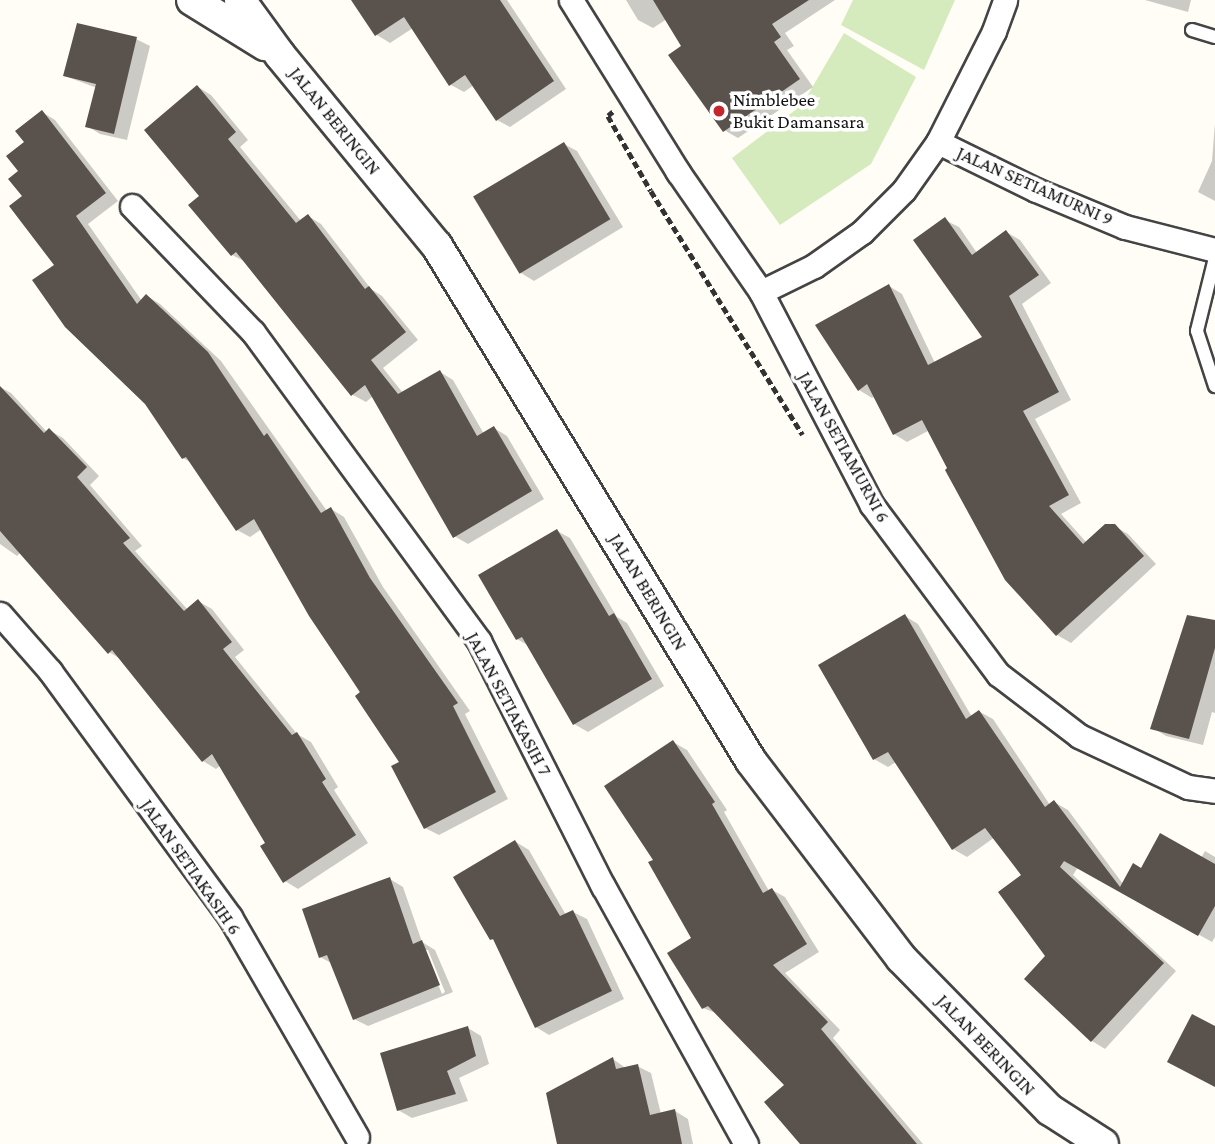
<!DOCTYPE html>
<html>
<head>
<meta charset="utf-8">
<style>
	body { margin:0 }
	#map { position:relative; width:1215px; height:1144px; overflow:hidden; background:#fffdf5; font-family:"Crimson Pro",serif }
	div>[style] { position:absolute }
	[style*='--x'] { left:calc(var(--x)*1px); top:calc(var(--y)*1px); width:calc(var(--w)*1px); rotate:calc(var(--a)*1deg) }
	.green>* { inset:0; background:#d5ebbd }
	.shadow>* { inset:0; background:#0003 }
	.building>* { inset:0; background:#5a524d; transform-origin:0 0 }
	.path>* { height:4.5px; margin-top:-2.25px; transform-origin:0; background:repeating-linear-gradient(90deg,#333 0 7px,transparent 0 10.5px) }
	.roads { filter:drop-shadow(2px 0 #444) drop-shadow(-2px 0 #444) drop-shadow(0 2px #444) drop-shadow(0 -2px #444) }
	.service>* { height:12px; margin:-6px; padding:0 6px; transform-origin:6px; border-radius:6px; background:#fff }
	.minor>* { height:23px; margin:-11.5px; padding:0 11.5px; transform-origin:11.5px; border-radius:11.5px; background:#fff }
	.tertiary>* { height:30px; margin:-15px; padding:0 15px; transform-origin:15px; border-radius:15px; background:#fff }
	.dots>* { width:19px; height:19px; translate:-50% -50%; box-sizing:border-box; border:4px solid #fff; border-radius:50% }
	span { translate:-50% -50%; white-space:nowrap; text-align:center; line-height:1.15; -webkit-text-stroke:7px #fff; paint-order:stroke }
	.poi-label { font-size:19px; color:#111 }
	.left { translate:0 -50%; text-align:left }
	.street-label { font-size:19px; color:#111 }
</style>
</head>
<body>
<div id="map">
	<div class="green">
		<i style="clip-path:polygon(853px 0,955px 0,924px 70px,841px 25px)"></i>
		<i style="clip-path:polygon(844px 33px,916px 77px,871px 164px,780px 225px,732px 158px,802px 105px)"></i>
	</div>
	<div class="shadow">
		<i style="clip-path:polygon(353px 0,507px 0,566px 89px,510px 127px,497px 120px,474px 85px,464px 92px,451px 85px,413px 28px,390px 43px,377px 35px)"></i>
		<i style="clip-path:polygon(626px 0,835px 0,785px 33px,794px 46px,787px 50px,813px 87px,738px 138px,724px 130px,670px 55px,684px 46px,667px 19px,653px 28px,638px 20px)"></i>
		<i style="clip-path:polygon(1145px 0,1191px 0,1188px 12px)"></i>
		<i style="clip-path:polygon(136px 39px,150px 46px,127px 140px,100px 134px,87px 126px,97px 88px,65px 76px)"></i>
		<i style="clip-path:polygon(198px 87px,211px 95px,248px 140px,240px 147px,301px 221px,308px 216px,321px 224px,371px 289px,382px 296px,418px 340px,383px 368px,403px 393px,440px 372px,453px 380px,484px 434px,494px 428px,507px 436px,544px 499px,468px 544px,454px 536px,373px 396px,366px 402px,353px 395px,246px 262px,232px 255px,201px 196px)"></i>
		<i style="clip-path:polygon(42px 112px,55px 120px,118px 201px,88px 224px,142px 301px,147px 296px,160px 304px,221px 361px,327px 511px,331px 509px,344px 517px,383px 587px,470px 711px,465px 714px,508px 799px,439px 835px,425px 828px,401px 762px,262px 529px,250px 537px,237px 530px,192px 463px,183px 458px,57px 265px,24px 196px,21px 171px,27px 142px)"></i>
		<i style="clip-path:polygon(1215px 123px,1215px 201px,1198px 192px,1212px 161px)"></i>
		<i style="clip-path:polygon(564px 144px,577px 151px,623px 227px,534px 281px,521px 273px)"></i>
		<i style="clip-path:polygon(945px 220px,959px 227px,977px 253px,1006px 232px,1020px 240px,1051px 283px,1022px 304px,1071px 400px,1035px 419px,1081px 503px,1061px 514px,1087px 543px,1114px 526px,1128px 534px,1156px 564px,1071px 643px,1057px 635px,1006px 579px,928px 431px,907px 442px,894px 434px,875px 396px,872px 398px,859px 390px,889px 286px,902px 294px,935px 363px,984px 338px)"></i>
		<i style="clip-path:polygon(0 387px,11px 393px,47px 432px,49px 430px,63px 438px,99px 476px,90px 485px,142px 546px,135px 551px,188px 610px,198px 601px,212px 609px,244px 650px,235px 657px,297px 734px,311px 742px,338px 787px,334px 790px,368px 843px,298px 889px,285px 881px,268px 843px,221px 765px,216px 769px,203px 761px,122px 660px,109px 652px,21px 552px,17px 556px,0 544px)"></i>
		<i style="clip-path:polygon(557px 531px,570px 538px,617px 617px,627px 623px,664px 686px,588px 732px,574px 724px,529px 646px,517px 639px)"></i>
		<i style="clip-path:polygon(905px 616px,918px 624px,972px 717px,980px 712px,993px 719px,1050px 805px,1054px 802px,1068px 810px,1123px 884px,1141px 870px,1201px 858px,1205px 851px,1215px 857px,1215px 937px,1212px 942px,1078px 867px,1073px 875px,1176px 971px,1105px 1049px,1092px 1041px,1047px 956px,1023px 875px,995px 837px,967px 857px,953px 849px,896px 762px,888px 767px,874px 759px)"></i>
		<i style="clip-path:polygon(1215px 622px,1215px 713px,1212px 712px,1203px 745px,1166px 736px,1153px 728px)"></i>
		<i style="clip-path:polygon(673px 742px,687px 750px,727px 810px,724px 812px,769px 891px,772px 890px,785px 897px,819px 952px,785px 973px,840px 1030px,833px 1038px,923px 1144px,802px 1144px,787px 1085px,718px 1014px,703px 1008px,694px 939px,655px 860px)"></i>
		<i style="clip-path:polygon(516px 842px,529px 850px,566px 915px,573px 912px,587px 919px,624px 999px,549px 1035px,536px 1027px,496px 941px,491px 939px)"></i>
		<i style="clip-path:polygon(evenodd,390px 879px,403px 887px,422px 942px,435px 950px,453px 992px,368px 1026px,354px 1019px,333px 964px,320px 957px,390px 879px,424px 950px,428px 950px,445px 992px,442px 994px,424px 950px)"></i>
		<i style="clip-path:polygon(468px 1028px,481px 1036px,489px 1064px,459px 1078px,468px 1101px,412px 1118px,398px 1110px)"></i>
		<i style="clip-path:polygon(613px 1059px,627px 1069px,637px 1066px,651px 1073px,661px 1114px,675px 1111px,688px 1119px,693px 1144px,559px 1144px)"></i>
	</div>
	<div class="building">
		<i style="clip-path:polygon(351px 0,500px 0,554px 81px,496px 121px,465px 75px,449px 86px,404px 17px,375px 36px)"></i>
		<i style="clip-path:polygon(653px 0,809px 0,772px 24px,781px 37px,774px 42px,800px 79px,723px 132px,668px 55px,681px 46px)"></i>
		<i style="clip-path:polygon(77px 23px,137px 37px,114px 134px,85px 127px,96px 84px,63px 76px)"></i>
		<i style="clip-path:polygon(197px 85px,236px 132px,228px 139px,296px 223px,308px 214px,365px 289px,369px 286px,406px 332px,371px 360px,398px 394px,440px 370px,477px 436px,494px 426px,532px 491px,453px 538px,365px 385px,351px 396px,236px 252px,231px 256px,188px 205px,199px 196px,144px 130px)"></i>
		<i style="clip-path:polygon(42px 110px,106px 193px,76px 216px,137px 304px,146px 294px,208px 352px,264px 436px,267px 433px,321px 513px,331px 507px,370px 578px,458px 703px,453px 706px,496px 792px,424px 829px,391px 766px,399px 762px,355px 696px,360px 692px,309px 616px,254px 519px,236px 531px,186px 457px,182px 459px,145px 404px,65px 327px,32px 280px,54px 265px,9px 206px,22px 196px,8px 179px,18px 171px,6px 156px,24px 142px,15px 131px)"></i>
		<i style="left:564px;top:142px;width:90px;height:106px;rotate:59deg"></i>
		<i style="clip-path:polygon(945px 217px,972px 255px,1006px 230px,1039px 275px,1009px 296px,1059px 392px,1023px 411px,1069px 495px,1049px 506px,1083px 544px,1105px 524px,1115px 524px,1144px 556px,1056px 636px,1005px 580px,945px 470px,947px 468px,922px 420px,893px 435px,867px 384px,858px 391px,815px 325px,889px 284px,928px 365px,982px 337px,913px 240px)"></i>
		<i style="clip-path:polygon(0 386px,44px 433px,49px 428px,87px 467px,77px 477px,130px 538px,123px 543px,184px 611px,198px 599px,232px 642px,223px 649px,292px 735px,297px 732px,326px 779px,322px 782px,356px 835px,283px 883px,260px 846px,265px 843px,212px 754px,202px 762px,112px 650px,108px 654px,0 531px)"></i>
		<i style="clip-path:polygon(557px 529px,609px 616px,614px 613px,652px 679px,573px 725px,522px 637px,516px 640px,478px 575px)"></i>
		<i style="clip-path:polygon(905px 614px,966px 719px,979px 710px,1045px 807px,1054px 800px,1120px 887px,1133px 863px,1141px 868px,1160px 833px,1215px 864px,1215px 906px,1198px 936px,1064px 861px,1060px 867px,1164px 963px,1091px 1042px,1024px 979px,1045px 956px,998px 892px,1021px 875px,985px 828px,952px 850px,888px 752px,873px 760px,818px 665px)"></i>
		<i style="clip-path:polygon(1187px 615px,1215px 620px,1215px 648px,1189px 739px,1150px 729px)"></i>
		<i style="clip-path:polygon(673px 740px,715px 802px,712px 804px,763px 893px,772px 888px,807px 944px,773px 965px,828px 1022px,821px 1029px,917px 1144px,800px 1144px,764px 1102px,784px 1085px,708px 1006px,702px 1009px,667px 953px,691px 938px,648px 862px,653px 860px,604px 786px)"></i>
		<i style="clip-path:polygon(515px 840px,560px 916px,573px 910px,612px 991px,535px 1028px,493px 939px,490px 940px,453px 877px)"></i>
		<i style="clip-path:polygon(390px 877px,413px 944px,422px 940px,440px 985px,353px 1020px,327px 955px,319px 958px,302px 909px)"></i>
		<i style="clip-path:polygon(1192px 1014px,1215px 1026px,1215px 1087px,1167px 1062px)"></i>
		<i style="clip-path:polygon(468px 1026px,476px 1056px,447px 1071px,456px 1094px,397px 1111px,380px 1053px)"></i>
		<i style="clip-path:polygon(613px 1057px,616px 1069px,638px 1064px,650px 1115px,675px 1109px,682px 1144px,557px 1144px,546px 1093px)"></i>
	</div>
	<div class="path">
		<i style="--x:613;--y:112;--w:6;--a:141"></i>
		<i style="--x:608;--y:116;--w:86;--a:60.2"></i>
		<i style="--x:651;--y:191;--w:287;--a:58.1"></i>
	</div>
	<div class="roads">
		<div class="service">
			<i style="--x:1192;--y:30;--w:24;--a:17"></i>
			<i style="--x:1215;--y:258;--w:75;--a:103.9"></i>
			<i style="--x:1197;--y:331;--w:58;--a:71.9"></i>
		</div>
		<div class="minor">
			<i style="--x:571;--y:0;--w:203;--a:58.1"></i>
			<i style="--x:678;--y:172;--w:146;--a:55.3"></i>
			<i style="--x:761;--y:292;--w:240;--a:62.5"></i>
			<i style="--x:872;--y:505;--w:211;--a:53.3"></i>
			<i style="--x:998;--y:674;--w:102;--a:37.4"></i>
			<i style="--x:1079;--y:736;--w:120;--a:25.1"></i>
			<i style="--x:1188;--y:787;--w:27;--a:8"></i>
			<i style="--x:938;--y:142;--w:109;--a:26.1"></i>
			<i style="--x:1036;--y:190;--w:96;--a:22.6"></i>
			<i style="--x:1125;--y:227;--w:93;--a:14.3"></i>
			<i style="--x:132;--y:206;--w:175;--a:46.2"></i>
			<i style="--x:253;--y:332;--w:383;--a:53.8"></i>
			<i style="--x:479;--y:641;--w:275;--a:63.2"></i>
			<i style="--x:603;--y:886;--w:295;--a:61"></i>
			<i style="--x:761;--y:292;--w:59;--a:-26.1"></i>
			<i style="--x:814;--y:266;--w:59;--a:-35.3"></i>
			<i style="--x:862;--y:232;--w:59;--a:-45"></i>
			<i style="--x:904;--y:190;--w:59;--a:-54.7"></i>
			<i style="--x:938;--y:142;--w:124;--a:-63.2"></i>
			<i style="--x:994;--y:31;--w:33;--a:-70"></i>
			<i style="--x:0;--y:614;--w:76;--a:48.7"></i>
			<i style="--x:50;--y:671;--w:305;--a:53.8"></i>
			<i style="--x:230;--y:917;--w:254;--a:60"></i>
		</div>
		<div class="tertiary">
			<i style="--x:192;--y:0;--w:86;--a:31.7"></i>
			<i style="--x:240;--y:0;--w:68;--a:54"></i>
			<i style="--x:280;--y:55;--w:247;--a:50.6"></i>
			<i style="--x:437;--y:246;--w:603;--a:58.63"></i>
			<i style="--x:751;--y:761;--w:248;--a:52.7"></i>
			<i style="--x:901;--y:958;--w:213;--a:45.6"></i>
			<i style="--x:1050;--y:1110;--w:63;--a:32.7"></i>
		</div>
	</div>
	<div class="dots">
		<i style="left:719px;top:111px;background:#c4262e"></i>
	</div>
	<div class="poi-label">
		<span class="left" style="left:733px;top:111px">Nimblebee<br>Bukit Damansara</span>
	</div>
	<div class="street-label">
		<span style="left:335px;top:121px;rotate:51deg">JALAN BERINGIN</span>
		<span style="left:1035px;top:186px;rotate:24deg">JALAN SETIAMURNI 9</span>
		<span style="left:844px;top:447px;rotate:61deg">JALAN SETIAMURNI 6</span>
		<span style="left:648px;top:592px;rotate:59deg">JALAN BERINGIN</span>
		<span style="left:509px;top:704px;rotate:62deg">JALAN SETIAKASIH 7</span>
		<span style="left:191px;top:867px;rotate:55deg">JALAN SETIAKASIH 6</span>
		<span style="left:986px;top:1045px;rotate:46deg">JALAN BERINGIN</span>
	</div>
</div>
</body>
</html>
